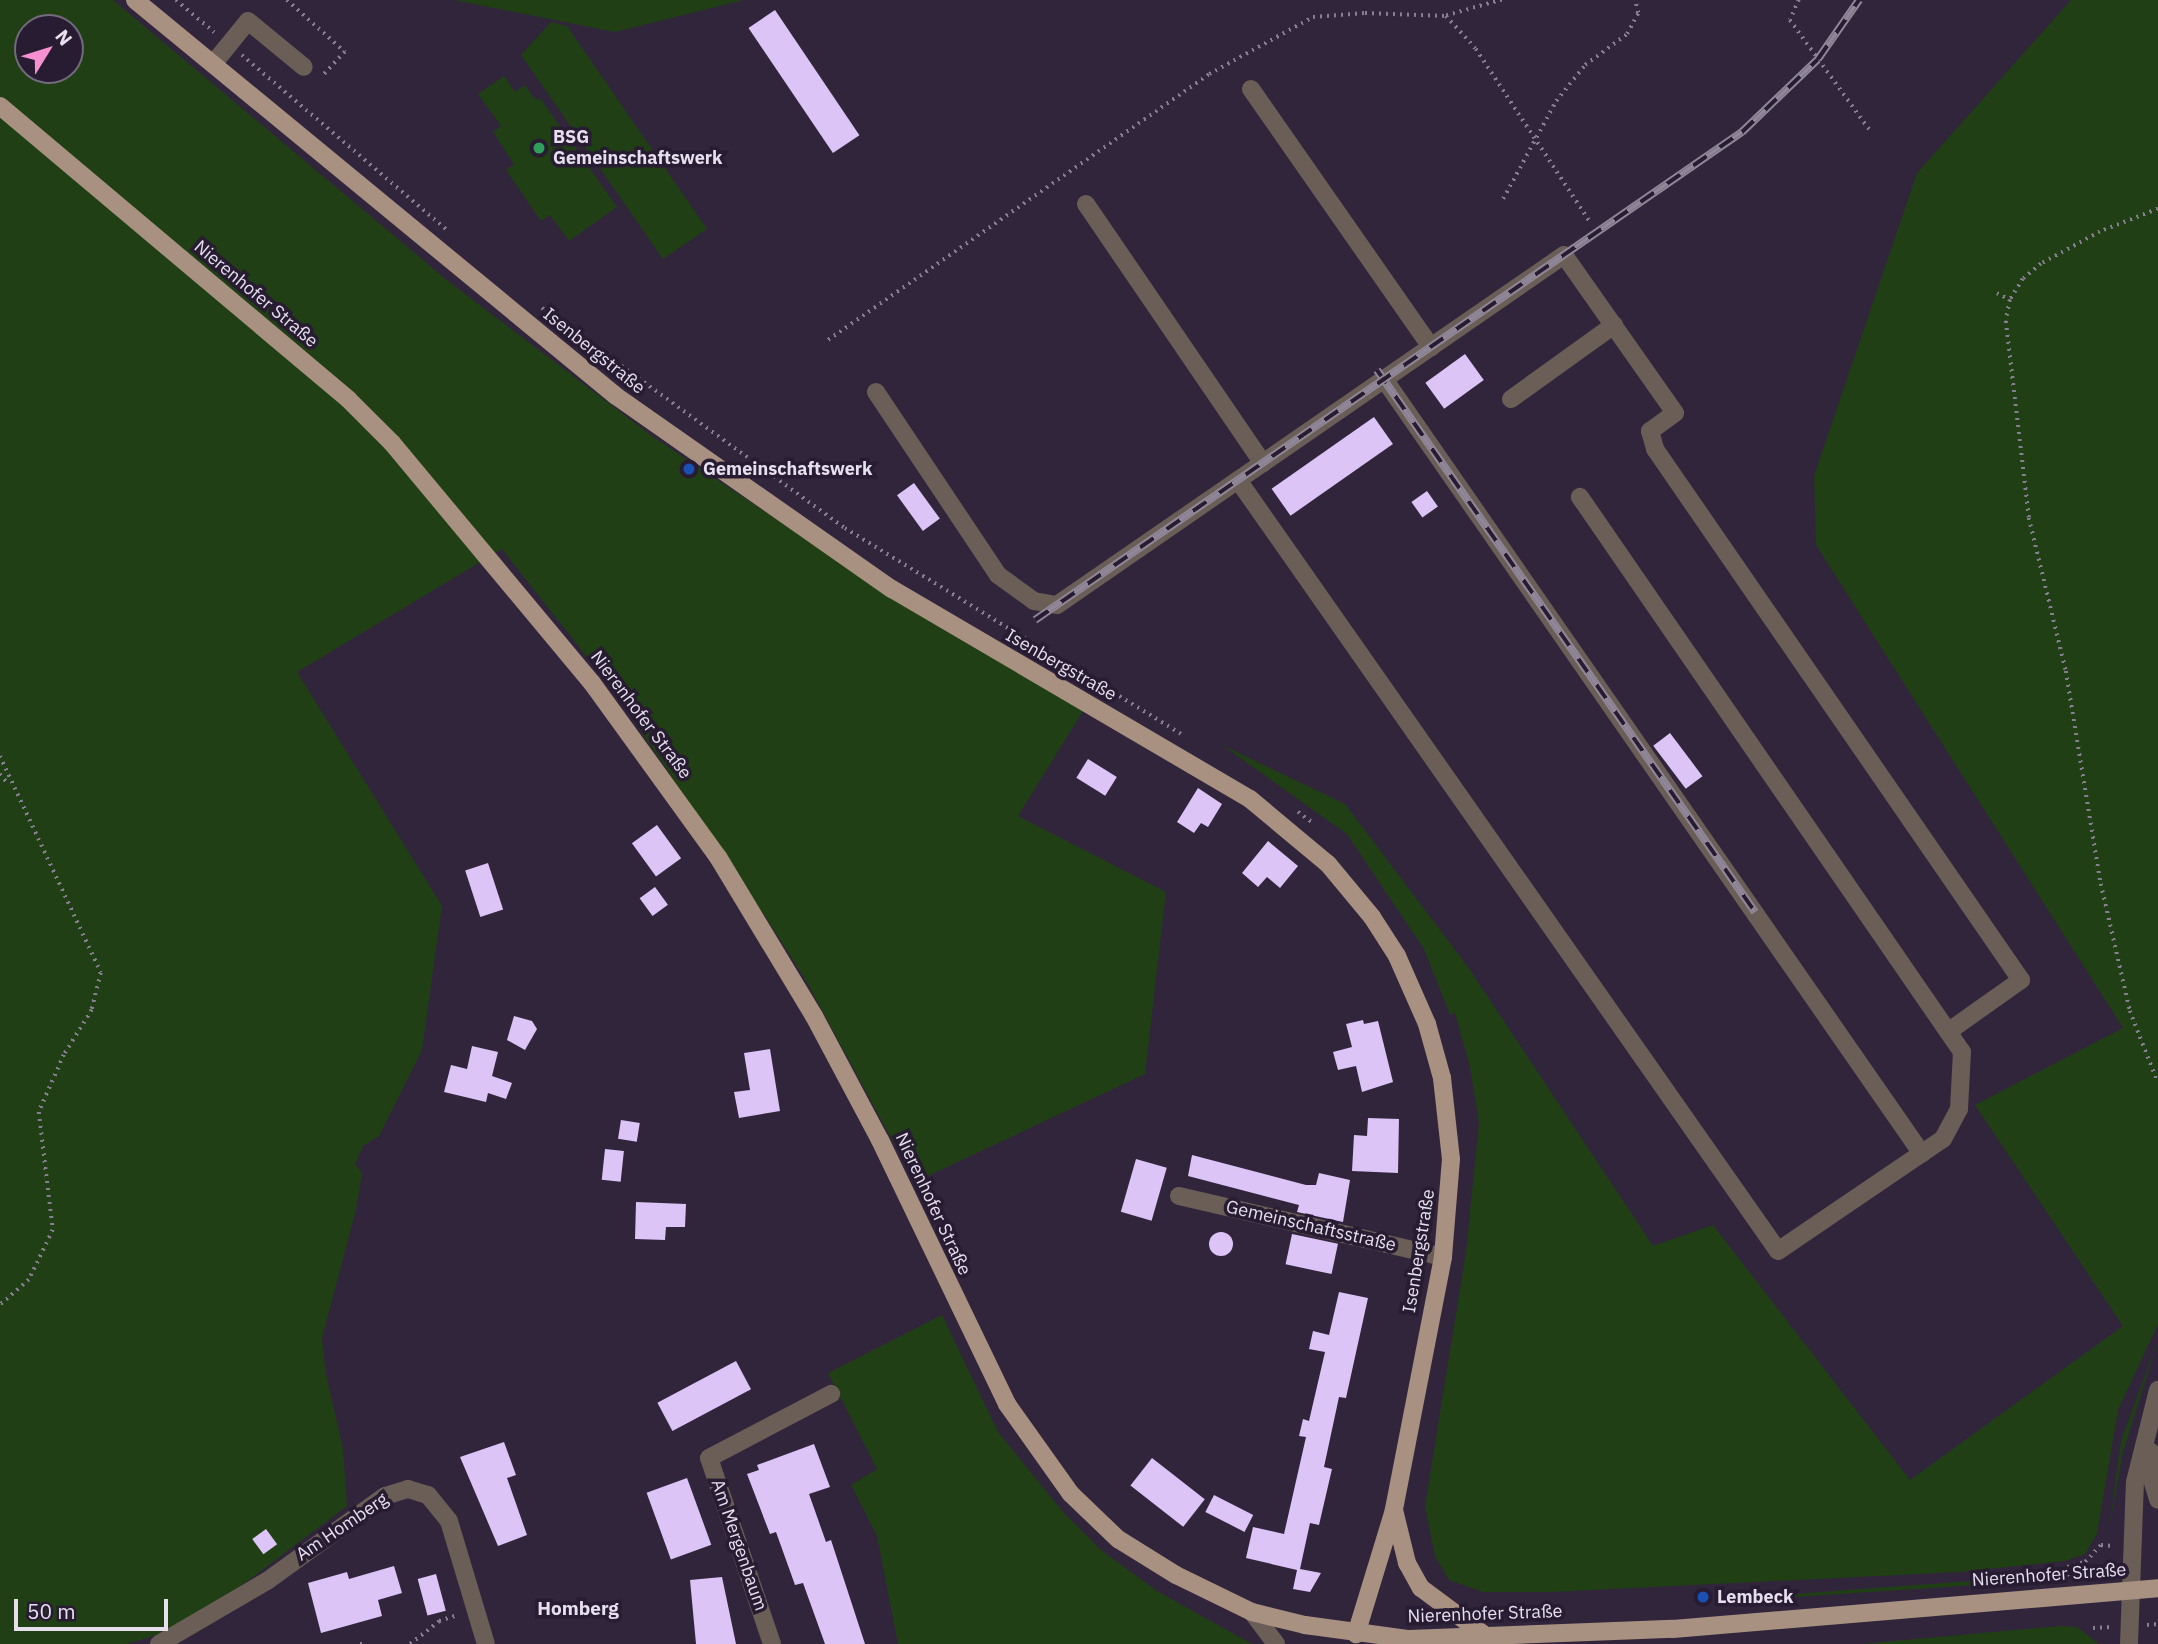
<!DOCTYPE html>
<html>
<head>
<meta charset="utf-8">
<style>
	body { margin:0 }
	#map { position:relative; width:2158px; height:1644px; overflow:hidden; background:#31253c; font-family:"IBM Plex Sans",sans-serif }
	div>[style] { position:absolute }
	[style*='--x'] { left:calc(var(--x)*1px); top:calc(var(--y)*1px); width:calc(var(--w)*1px); rotate:calc(var(--a)*1deg) }
	.green>* { inset:0; background:#203f15 }
	.building>* { inset:0; background:#dcc4f7; transform-origin:0 0 }
	.round { border-radius:50% }
	.path>* { height:3.5px; margin-top:-1.75px; transform-origin:0; background:repeating-linear-gradient(90deg,#877e91 0 2px,transparent 0 7px) }
	.minor>* { height:18px; margin:-9px; padding:0 9px; transform-origin:9px; border-radius:9px; background:#6a5e57 }
	.major>* { height:18px; margin:-9px; padding:0 9px; transform-origin:9px; border-radius:9px; background:#a99181 }
	.rail>* { height:8px; margin-top:-4px; transform-origin:0; background:repeating-linear-gradient(90deg,#271c32 0 16px,#8f8698 0 32px); box-sizing:border-box; border-block:2px solid #8f8698 }
	.dots>* { width:19px; height:19px; translate:-50% -50%; box-sizing:border-box; border:4px solid #271c32; border-radius:50% }
	span { translate:-50% -50%; white-space:nowrap; text-align:center; line-height:1.15; -webkit-text-stroke:7px #271c32; paint-order:stroke }
	.poi-label { font-size:18px; color:#e6dfee; font-weight:700 }
	.left { translate:0 -50%; text-align:left }
	.street-label { font-size:18px; color:#e6dfee }
	.neighbourhood-label { font-size:19px; color:#e6dfee; font-weight:700 }
	.north { position:absolute; left:14px; top:14px; width:70px; height:70px; box-sizing:border-box; background:#271c32; border:2px solid #736a7d; border-radius:50%; rotate:52deg; font-size:19px; font-weight:700; line-height:28px; text-align:center; color:#e6dfee }
	.north::after { content:''; display:block; margin:auto; width:24px; height:32px; background:#f690d0; clip-path:polygon(50% 0,100% 100%,50% 72%,0 100%) }
	.scale { position:absolute; left:14px; top:1599px; width:154px; height:32px; box-sizing:border-box; border:4px solid #e6dfee; border-top:0; padding-left:9px; font-size:21px; line-height:24px; white-space:nowrap; color:#e6dfee; -webkit-text-stroke:5px #271c32; paint-order:stroke }
</style>
</head>
<body>
<div id="map">
	<div class="green">
		<i style="clip-path:polygon(evenodd,0 0,113px 0,448px 281px,652px 436px,865px 579px,1083px 711px,1018px 816px,1166px 892px,1145px 1074px,915px 1182px,805px 979px,767px 919px,616px 694px,502px 549px,297px 672px,442px 906px,422px 1050px,379px 1136px,363px 1146px,355px 1164px,362px 1173px,356px 1210px,322px 1338px,326px 1374px,343px 1449px,347px 1506px,233px 1592px,161px 1634px,126px 1644px,0 1644px,0 0,28px 28px,70px 28px,70px 70px,28px 70px,28px 28px)"></i>
		<i style="clip-path:polygon(454px 0,744px 0,615px 32px)"></i>
		<i style="clip-path:polygon(2071px 0,2158px 0,2158px 1324px,2118px 1410px,2097px 1534px,2085px 1554px,2065px 1561px,1960px 1572px,1550px 1592px,1483px 1592px,1449px 1580px,1435px 1556px,1425px 1506px,1466px 1252px,1479px 1123px,1470px 1067px,1455px 1013px,1450px 1015px,1424px 949px,1347px 834px,1222px 745px,1345px 804px,1468px 967px,1653px 1246px,1713px 1225px,1910px 1480px,2123px 1326px,1975px 1105px,2123px 1028px,1816px 545px,1814px 476px,1917px 173px)"></i>
		<i style="clip-path:polygon(551px 22px,567px 26px,707px 229px,663px 259px,521px 55px)"></i>
		<i style="clip-path:polygon(504px 76px,515px 92px,525px 85px,536px 100px,540px 98px,617px 207px,569px 241px,550px 215px,541px 221px,506px 170px,514px 164px,493px 132px,501px 126px,478px 94px)"></i>
		<i style="clip-path:polygon(942px 1315px,998px 1432px,1063px 1512px,1101px 1550px,1157px 1591px,1252px 1644px,898px 1644px,877px 1536px,851px 1485px,877px 1469px,828px 1373px)"></i>
		<i style="clip-path:polygon(2158px 1340px,2123px 1452px,2109px 1529px,2121px 1441px)"></i>
		<i style="clip-path:polygon(2052px 1575px,2055px 1580px,1794px 1597px,1795px 1594px)"></i>
		<i style="clip-path:polygon(2060px 1626px,2077px 1627px,2099px 1644px,1861px 1644px)"></i>
	</div>
	<div class="building">
		<i style="left:775px;top:10px;width:151px;height:32px;rotate:56deg"></i>
		<i style="left:1465px;top:354px;width:32px;height:49px;rotate:54deg"></i>
		<i style="left:1374px;top:417px;width:33px;height:125px;rotate:55deg"></i>
		<i style="left:914px;top:483px;width:44px;height:21px;rotate:54deg"></i>
		<i style="left:1427px;top:491px;width:19px;height:19px;rotate:55deg"></i>
		<i style="left:1670px;top:733px;width:54px;height:21px;rotate:53deg"></i>
		<i style="left:1088px;top:759px;width:34px;height:22px;rotate:32deg"></i>
		<i style="clip-path:polygon(1198px 788px,1222px 804px,1208px 827px,1201px 823px,1194px 833px,1177px 822px)"></i>
		<i style="left:657px;top:825px;width:41px;height:31px;rotate:54deg"></i>
		<i style="clip-path:polygon(1268px 841px,1298px 866px,1280px 888px,1267px 877px,1258px 887px,1242px 873px)"></i>
		<i style="left:488px;top:863px;width:49px;height:24px;rotate:72deg"></i>
		<i style="left:655px;top:887px;width:22px;height:19px;rotate:54deg"></i>
		<i style="clip-path:polygon(514px 1016px,532px 1021px,537px 1029px,525px 1050px,507px 1040px)"></i>
		<i style="clip-path:polygon(1363px 1020px,1364px 1024px,1378px 1021px,1393px 1082px,1362px 1092px,1356px 1066px,1338px 1070px,1333px 1052px,1352px 1047px,1346px 1024px)"></i>
		<i style="clip-path:polygon(472px 1046px,498px 1052px,492px 1076px,512px 1083px,506px 1099px,488px 1093px,486px 1102px,444px 1092px,451px 1065px,467px 1069px)"></i>
		<i style="clip-path:polygon(770px 1049px,780px 1111px,739px 1118px,734px 1092px,750px 1090px,744px 1053px)"></i>
		<i style="clip-path:polygon(1368px 1118px,1399px 1119px,1398px 1173px,1352px 1171px,1354px 1135px,1367px 1136px)"></i>
		<i style="left:621px;top:1120px;width:19px;height:19px;rotate:9deg"></i>
		<i style="left:605px;top:1149px;width:19px;height:31px;rotate:6deg"></i>
		<i style="clip-path:polygon(1192px 1155px,1306px 1185px,1316px 1185px,1319px 1173px,1350px 1180px,1343px 1222px,1297px 1212px,1299px 1205px,1188px 1176px)"></i>
		<i style="left:1136px;top:1159px;width:32px;height:55px;rotate:16deg"></i>
		<i style="clip-path:polygon(636px 1202px,686px 1204px,685px 1227px,666px 1227px,665px 1240px,635px 1239px)"></i>
		<i class="round" style="left:1209px;top:1232px;width:24px;height:24px"></i>
		<i style="left:1292px;top:1234px;width:47px;height:31px;rotate:12deg"></i>
		<i style="clip-path:polygon(1339px 1292px,1368px 1298px,1346px 1398px,1339px 1397px,1324px 1467px,1332px 1469px,1319px 1525px,1310px 1523px,1300px 1569px,1321px 1573px,1310px 1592px,1293px 1589px,1297px 1570px,1246px 1558px,1253px 1527px,1284px 1534px,1306px 1437px,1299px 1436px,1303px 1419px,1309px 1421px,1325px 1352px,1309px 1349px,1313px 1331px,1329px 1335px)"></i>
		<i style="left:736px;top:1361px;width:32px;height:89px;rotate:62deg"></i>
		<i style="clip-path:polygon(504px 1442px,516px 1475px,507px 1478px,527px 1535px,498px 1546px,460px 1457px)"></i>
		<i style="clip-path:polygon(814px 1444px,830px 1487px,809px 1494px,826px 1542px,831px 1540px,865px 1644px,825px 1644px,803px 1583px,795px 1585px,776px 1532px,770px 1534px,747px 1474px,759px 1470px,757px 1465px)"></i>
		<i style="left:1152px;top:1458px;width:67px;height:35px;rotate:38deg"></i>
		<i style="left:687px;top:1478px;width:71px;height:43px;rotate:70deg"></i>
		<i style="left:1214px;top:1495px;width:44px;height:19px;rotate:27deg"></i>
		<i style="left:266px;top:1529px;width:19px;height:17px;rotate:54deg"></i>
		<i style="clip-path:polygon(394px 1566px,402px 1593px,378px 1600px,382px 1616px,321px 1633px,308px 1583px,347px 1572px,349px 1579px)"></i>
		<i style="left:436px;top:1574px;width:38px;height:19px;rotate:75deg"></i>
		<i style="clip-path:polygon(722px 1577px,736px 1644px,696px 1644px,690px 1580px)"></i>
	</div>
	<div class="path">
		<i style="--x:176;--y:0;--w:50;--a:40.1"></i>
		<i style="--x:287;--y:0;--w:78;--a:41.9"></i>
		<i style="--x:345;--y:52;--w:34;--a:133"></i>
		<i style="--x:1502;--y:0;--w:58;--a:164.1"></i>
		<i style="--x:1446;--y:16;--w:45;--a:47.7"></i>
		<i style="--x:1476;--y:49;--w:207;--a:56.6"></i>
		<i style="--x:1799;--y:0;--w:22;--a:114"></i>
		<i style="--x:1790;--y:20;--w:135;--a:54.1"></i>
		<i style="--x:242;--y:55;--w:272;--a:40.5"></i>
		<i style="--x:1503;--y:199;--w:111;--a:-61.6"></i>
		<i style="--x:1556;--y:101;--w:46;--a:-51.1"></i>
		<i style="--x:1585;--y:65;--w:52;--a:-36.4"></i>
		<i style="--x:1627;--y:34;--w:24;--a:-62"></i>
		<i style="--x:1638;--y:13;--w:13;--a:-103"></i>
		<i style="--x:2158;--y:209;--w:62;--a:158.4"></i>
		<i style="--x:2100;--y:232;--w:67;--a:151.5"></i>
		<i style="--x:2041;--y:264;--w:23;--a:140"></i>
		<i style="--x:2023;--y:279;--w:25;--a:122"></i>
		<i style="--x:2010;--y:300;--w:21;--a:101"></i>
		<i style="--x:2006;--y:321;--w:198;--a:83.3"></i>
		<i style="--x:2029;--y:518;--w:157;--a:76.4"></i>
		<i style="--x:2066;--y:671;--w:216;--a:80.7"></i>
		<i style="--x:2101;--y:884;--w:130;--a:77.1"></i>
		<i style="--x:2130;--y:1011;--w:77;--a:68.7"></i>
		<i style="--x:1997;--y:293;--w:15;--a:28"></i>
		<i style="--x:542;--y:308;--w:374;--a:36"></i>
		<i style="--x:845;--y:528;--w:394;--a:31.5"></i>
		<i style="--x:828;--y:340;--w:465;--a:-34.9"></i>
		<i style="--x:1209;--y:74;--w:119;--a:-28.7"></i>
		<i style="--x:1313;--y:17;--w:52;--a:-4.4"></i>
		<i style="--x:1365;--y:13;--w:81;--a:2.1"></i>
		<i style="--x:0;--y:756;--w:239;--a:65"></i>
		<i style="--x:101;--y:973;--w:38;--a:104"></i>
		<i style="--x:92;--y:1010;--w:53;--a:121.9"></i>
		<i style="--x:64;--y:1055;--w:62;--a:113.7"></i>
		<i style="--x:39;--y:1112;--w:119;--a:83.2"></i>
		<i style="--x:53;--y:1230;--w:55;--a:115.6"></i>
		<i style="--x:29;--y:1280;--w:38;--a:139"></i>
		<i style="--x:0;--y:774;--w:14;--a:51"></i>
		<i style="--x:1298;--y:812;--w:19;--a:36"></i>
		<i style="--x:2068;--y:1577;--w:10;--a:-96"></i>
		<i style="--x:2067;--y:1567;--w:19;--a:-16"></i>
		<i style="--x:2085;--y:1562;--w:23;--a:-47"></i>
		<i style="--x:2101;--y:1545;--w:13;--a:4"></i>
		<i style="--x:2147;--y:1625;--w:11;--a:-5"></i>
		<i style="--x:2093;--y:1628;--w:19;--a:-3"></i>
		<i style="--x:360;--y:1644;--w:3;--a:0"></i>
		<i style="--x:410;--y:1644;--w:37;--a:-38"></i>
		<i style="--x:439;--y:1621;--w:20;--a:-18"></i>
	</div>
	<div class="minor">
		<i style="--x:213;--y:64;--w:55;--a:-50.9"></i>
		<i style="--x:248;--y:21;--w:72;--a:39.4"></i>
		<i style="--x:1251;--y:89;--w:315;--a:55.1"></i>
		<i style="--x:1086;--y:204;--w:314;--a:55.7"></i>
		<i style="--x:1384;--y:379;--w:943;--a:55.23"></i>
		<i style="--x:876;--y:392;--w:220;--a:56.3"></i>
		<i style="--x:998;--y:575;--w:44;--a:35.8"></i>
		<i style="--x:1034;--y:601;--w:23;--a:10"></i>
		<i style="--x:1057;--y:605;--w:616;--a:-34.62"></i>
		<i style="--x:1564;--y:255;--w:193;--a:54.9"></i>
		<i style="--x:1675;--y:413;--w:31;--a:144"></i>
		<i style="--x:1650;--y:431;--w:19;--a:74"></i>
		<i style="--x:1655;--y:449;--w:645;--a:55.42"></i>
		<i style="--x:2021;--y:980;--w:88;--a:144.7"></i>
		<i style="--x:1511;--y:399;--w:127;--a:-35.7"></i>
		<i style="--x:1238;--y:480;--w:941;--a:54.99"></i>
		<i style="--x:1778;--y:1251;--w:199;--a:-34.2"></i>
		<i style="--x:1943;--y:1139;--w:34;--a:-62"></i>
		<i style="--x:1959;--y:1109;--w:57;--a:-87"></i>
		<i style="--x:1962;--y:1052;--w:674;--a:-124.54"></i>
		<i style="--x:1179;--y:1196;--w:271;--a:13"></i>
		<i style="--x:2150;--y:1451;--w:22;--a:90"></i>
		<i style="--x:2150;--y:1473;--w:28;--a:73"></i>
		<i style="--x:1252;--y:1612;--w:40;--a:53"></i>
		<i style="--x:159;--y:1644;--w:125;--a:-30.3"></i>
		<i style="--x:267;--y:1581;--w:145;--a:-35.8"></i>
		<i style="--x:385;--y:1496;--w:24;--a:-17"></i>
		<i style="--x:408;--y:1489;--w:21;--a:17"></i>
		<i style="--x:428;--y:1495;--w:33;--a:51"></i>
		<i style="--x:449;--y:1521;--w:128;--a:73.3"></i>
		<i style="--x:772;--y:1644;--w:196;--a:-108.7"></i>
		<i style="--x:709;--y:1458;--w:138;--a:-27.7"></i>
		<i style="--x:2129;--y:1644;--w:162;--a:-87.9"></i>
		<i style="--x:2135;--y:1482;--w:95;--a:-76"></i>
	</div>
	<div class="major">
		<i style="--x:135;--y:0;--w:623;--a:39.46"></i>
		<i style="--x:616;--y:396;--w:337;--a:35"></i>
		<i style="--x:892;--y:589;--w:415;--a:30.4"></i>
		<i style="--x:1250;--y:799;--w:102;--a:39.8"></i>
		<i style="--x:1328;--y:864;--w:69;--a:50.3"></i>
		<i style="--x:1372;--y:917;--w:46;--a:57.3"></i>
		<i style="--x:1397;--y:956;--w:74;--a:66.2"></i>
		<i style="--x:1427;--y:1024;--w:56;--a:74.5"></i>
		<i style="--x:1442;--y:1078;--w:81;--a:83.7"></i>
		<i style="--x:1451;--y:1159;--w:98;--a:94.7"></i>
		<i style="--x:1443;--y:1257;--w:258;--a:101"></i>
		<i style="--x:1394;--y:1510;--w:130;--a:107"></i>
		<i style="--x:0;--y:106;--w:456;--a:40.1"></i>
		<i style="--x:349;--y:400;--w:61;--a:45"></i>
		<i style="--x:392;--y:443;--w:312;--a:50.2"></i>
		<i style="--x:592;--y:683;--w:215;--a:54.1"></i>
		<i style="--x:718;--y:857;--w:186;--a:58.9"></i>
		<i style="--x:814;--y:1016;--w:140;--a:62"></i>
		<i style="--x:880;--y:1140;--w:293;--a:64.3"></i>
		<i style="--x:1007;--y:1404;--w:110;--a:54.6"></i>
		<i style="--x:1071;--y:1494;--w:65;--a:43.8"></i>
		<i style="--x:1118;--y:1539;--w:68;--a:31.8"></i>
		<i style="--x:1176;--y:1575;--w:85;--a:26"></i>
		<i style="--x:1252;--y:1612;--w:55;--a:13.8"></i>
		<i style="--x:1305;--y:1625;--w:105;--a:7.7"></i>
		<i style="--x:1409;--y:1639;--w:264;--a:-2.2"></i>
		<i style="--x:1673;--y:1629;--w:487;--a:-4.8"></i>
		<i style="--x:1394;--y:1510;--w:55;--a:76.2"></i>
		<i style="--x:1407;--y:1563;--w:29;--a:61"></i>
		<i style="--x:1421;--y:1588;--w:86;--a:36.5"></i>
	</div>
	<div class="rail">
		<i style="--x:1377;--y:370;--w:661;--a:55.11"></i>
		<i style="--x:1035;--y:620;--w:859;--a:-34.62"></i>
		<i style="--x:1742;--y:132;--w:105;--a:-43.8"></i>
		<i style="--x:1818;--y:59;--w:72;--a:-55.2"></i>
	</div>
	<div class="dots">
		<i style="left:539px;top:148px;background:#2e9e5b"></i>
		<i style="left:689px;top:469px;background:#1a4fb4"></i>
		<i style="left:1703px;top:1597px;background:#1a4fb4"></i>
	</div>
	<div class="poi-label">
		<span class="left" style="left:553px;top:148px">BSG<br>Gemeinschaftswerk</span>
		<span class="left" style="left:703px;top:469px">Gemeinschaftswerk</span>
		<span class="left" style="left:1717px;top:1597px">Lembeck</span>
	</div>
	<div class="street-label">
		<span style="left:256px;top:294px;rotate:40deg">Nierenhofer Straße</span>
		<span style="left:594px;top:351px;rotate:39deg">Isenbergstraße</span>
		<span style="left:1061px;top:665px;rotate:30deg">Isenbergstraße</span>
		<span style="left:641px;top:715px;rotate:53deg">Nierenhofer Straße</span>
		<span style="left:933px;top:1204px;rotate:65deg">Nierenhofer Straße</span>
		<span style="left:1311px;top:1226px;rotate:13deg">Gemeinschaftsstraße</span>
		<span style="left:1419px;top:1251px;rotate:-81deg">Isenbergstraße</span>
		<span style="left:342px;top:1527px;rotate:-34deg">Am Homberg</span>
		<span style="left:739px;top:1545px;rotate:71deg">Am Mergenbaum</span>
		<span style="left:2049px;top:1575px;rotate:-4deg">Nierenhofer Straße</span>
		<span style="left:1485px;top:1614px;rotate:-2deg">Nierenhofer Straße</span>
	</div>
	<div class="neighbourhood-label">
		<span style="left:578px;top:1609px">Homberg</span>
	</div>
	<div class="north">N</div>
	<div class="scale">50 m</div>
</div>
</body>
</html>
